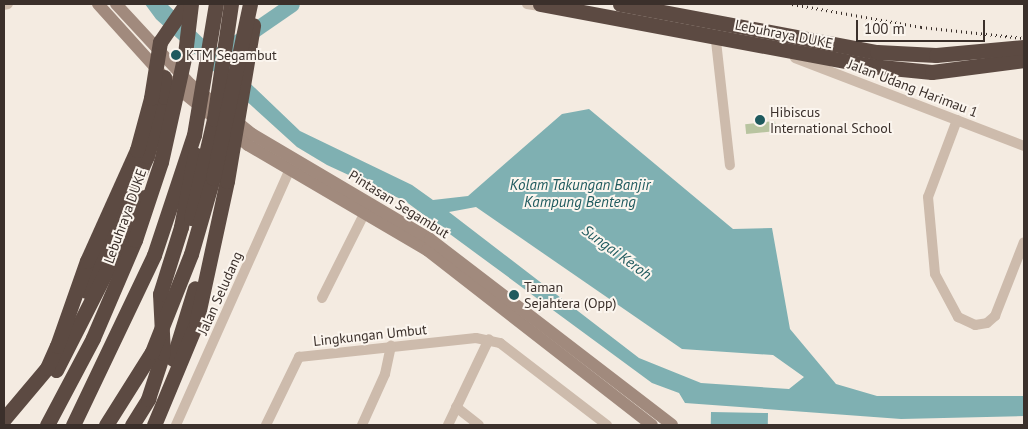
<!DOCTYPE html>
<html>
<head>
<meta charset="utf-8">
<style>
	body { margin:0 }
	#map { position:relative; width:1028px; height:429px; overflow:hidden; background:#f4ebe1; font-family:"PT Sans",sans-serif }
	div>[style] { position:absolute }
	[style*='--x'] { left:calc(var(--x)*1px); top:calc(var(--y)*1px); width:calc(var(--w)*1px); rotate:calc(var(--a)*1deg) }
	.green>* { inset:0; background:#b8c4a0; transform-origin:0 0 }
	.water>* { inset:0; background:#7fb0b2; transform-origin:0 0 }
	.river>* { height:15px; margin:-7.5px; padding:0 7.5px; transform-origin:7.5px; border-radius:7.5px; background:#7fb0b2 }
	.street>* { height:10px; margin:-5px; padding:0 5px; transform-origin:5px; border-radius:5px; background:#cdbbac }
	.secondary>* { height:12px; margin:-6px; padding:0 6px; transform-origin:6px; border-radius:6px; background:#a18a7d }
	.highway>* { height:15px; margin:-7.5px; padding:0 7.5px; transform-origin:7.5px; border-radius:7.5px; background:#5c4a42 }
	.rail>* { height:2.5px; margin-top:-1.25px; transform-origin:0; background:repeating-linear-gradient(90deg,#3b302b 0 1px,transparent 0 5px) }
	.highway-bridge>* { height:15px; margin:-7.5px; padding:0 7.5px; transform-origin:7.5px; border-radius:7.5px; background:#5c4a42 }
	.dots>* { width:14px; height:14px; translate:-50% -50%; box-sizing:border-box; border:2px solid #fbf5ee; border-radius:50% }
	span { translate:-50% -50%; white-space:nowrap; text-align:center; line-height:1.15; -webkit-text-stroke:4px #fbf5ee; paint-order:stroke }
	.street-label { font-size:14px; color:#3b302b }
	.poi-label { font-size:14px; color:#3b302b }
	.left { translate:0 -50%; text-align:left }
	.water-label { font-size:15px; color:#1f5a5e; font-style:italic }
	.frame { position:absolute; inset:0; border:5px solid #3b302b; pointer-events:none }
	.scale { position:absolute; left:856px; top:20px; width:129px; height:22px; box-sizing:border-box; border:2px solid #3b302b; border-top:0; padding-left:6px; font-size:15px; line-height:18px; white-space:nowrap; color:#3b302b; -webkit-text-stroke:4px #fbf5ee; paint-order:stroke }
</style>
</head>
<body>
<div id="map">
	<div class="green">
		<i style="left:775px;top:121px;width:10px;height:30px;rotate:84deg"></i>
	</div>
	<div class="water">
		<i style="clip-path:polygon(evenodd,145px 4px,167px 4px,300px 131px,412px 185px,433px 200px,468px 196px,562px 114px,589px 109px,733px 229px,772px 228px,790px 329px,836px 384px,877px 396px,1024px 396px,1024px 416px,901px 419px,685px 403px,679px 393px,652px 383px,405px 201px,327px 165px,297px 147px,156px 19px,145px 4px,476px 207px,682px 349px,773px 355px,804px 377px,789px 389px,701px 383px,639px 358px,449px 212px,476px 207px)"></i>
		<i style="left:711px;top:412px;width:57px;height:12px;rotate:1deg"></i>
	</div>
	<div class="river">
		<i style="--x:215;--y:57;--w:93;--a:-34.5"></i>
	</div>
	<div class="street">
		<i style="--x:527;--y:4;--w:19;--a:9"></i>
		<i style="--x:4;--y:5;--w:4;--a:-14"></i>
		<i style="--x:716;--y:41;--w:125;--a:83.6"></i>
		<i style="--x:795;--y:58;--w:245;--a:21"></i>
		<i style="--x:957;--y:120;--w:82;--a:110.6"></i>
		<i style="--x:928;--y:197;--w:77;--a:84.8"></i>
		<i style="--x:935;--y:274;--w:49;--a:61.9"></i>
		<i style="--x:958;--y:317;--w:19;--a:25"></i>
		<i style="--x:975;--y:325;--w:12;--a:-9"></i>
		<i style="--x:987;--y:323;--w:11;--a:-41"></i>
		<i style="--x:995;--y:316;--w:79;--a:-68.6"></i>
		<i style="--x:322;--y:298;--w:96;--a:-63.4"></i>
		<i style="--x:456;--y:407;--w:29;--a:38"></i>
		<i style="--x:176;--y:425;--w:278;--a:-66"></i>
		<i style="--x:266;--y:425;--w:76;--a:-64.1"></i>
		<i style="--x:299;--y:357;--w:178;--a:-6.1"></i>
		<i style="--x:476;--y:338;--w:25;--a:12"></i>
		<i style="--x:500;--y:343;--w:135;--a:37.5"></i>
		<i style="--x:362;--y:425;--w:56;--a:-65.7"></i>
		<i style="--x:385;--y:374;--w:29;--a:-78"></i>
		<i style="--x:448;--y:425;--w:95;--a:-64.5"></i>
	</div>
	<div class="secondary">
		<i style="--x:98;--y:4;--w:98;--a:47.9"></i>
		<i style="--x:164;--y:77;--w:108;--a:39"></i>
		<i style="--x:248;--y:145;--w:208;--a:30.4"></i>
		<i style="--x:427;--y:250;--w:285;--a:37.9"></i>
		<i style="--x:116;--y:4;--w:109;--a:47.2"></i>
		<i style="--x:190;--y:84;--w:80;--a:38.9"></i>
		<i style="--x:252;--y:134;--w:207;--a:30.5"></i>
		<i style="--x:430;--y:239;--w:305;--a:37.5"></i>
	</div>
	<div class="highway">
		<i style="--x:540;--y:4;--w:337;--a:10.6"></i>
		<i style="--x:871;--y:66;--w:61;--a:5.6"></i>
		<i style="--x:932;--y:72;--w:93;--a:-7.4"></i>
		<i style="--x:620;--y:4;--w:261;--a:10.6"></i>
		<i style="--x:877;--y:52;--w:59;--a:2.9"></i>
		<i style="--x:936;--y:55;--w:88;--a:-5.2"></i>
		<i style="--x:86;--y:291;--w:148;--a:-65.7"></i>
		<i style="--x:147;--y:156;--w:61;--a:-73.9"></i>
		<i style="--x:164;--y:97;--w:20;--a:-90"></i>
		<i style="--x:173;--y:359;--w:74;--a:-72.8"></i>
		<i style="--x:56;--y:370;--w:194;--a:-63"></i>
		<i style="--x:4;--y:419;--w:67;--a:-49.9"></i>
		<i style="--x:47;--y:368;--w:24;--a:-66"></i>
		<i style="--x:57;--y:346;--w:90;--a:-70.6"></i>
		<i style="--x:87;--y:261;--w:122;--a:-65.8"></i>
		<i style="--x:137;--y:150;--w:54;--a:-74.9"></i>
		<i style="--x:47;--y:425;--w:98;--a:-62.1"></i>
		<i style="--x:73;--y:425;--w:188;--a:-64.5"></i>
		<i style="--x:154;--y:255;--w:126;--a:-71.6"></i>
		<i style="--x:132;--y:425;--w:31;--a:-58"></i>
		<i style="--x:148;--y:399;--w:48;--a:-71.9"></i>
		<i style="--x:163;--y:353;--w:59;--a:-92.9"></i>
		<i style="--x:160;--y:294;--w:70;--a:-72.6"></i>
		<i style="--x:181;--y:227;--w:74;--a:-79.1"></i>
		<i style="--x:154;--y:425;--w:109;--a:-67.4"></i>
		<i style="--x:196;--y:324;--w:146;--a:-77.8"></i>
	</div>
	<div class="rail">
		<i style="--x:792;--y:4;--w:131;--a:10.1"></i>
		<i style="--x:921;--y:27;--w:104;--a:6.1"></i>
	</div>
	<div class="highway-bridge">
		<i style="--x:151;--y:98;--w:57;--a:-80.9"></i>
		<i style="--x:160;--y:42;--w:46;--a:-55.6"></i>
		<i style="--x:194;--y:135;--w:133;--a:-80.5"></i>
		<i style="--x:227;--y:181;--w:158;--a:-80.5"></i>
		<i style="--x:191;--y:218;--w:102;--a:-76.9"></i>
		<i style="--x:214;--y:119;--w:116;--a:-81.6"></i>
		<i style="--x:93;--y:338;--w:107;--a:-66.8"></i>
		<i style="--x:135;--y:240;--w:82;--a:-71.6"></i>
		<i style="--x:161;--y:162;--w:111;--a:-77.5"></i>
		<i style="--x:185;--y:54;--w:50;--a:-83.2"></i>
		<i style="--x:106;--y:425;--w:86;--a:-57.8"></i>
		<i style="--x:152;--y:352;--w:105;--a:-68.3"></i>
		<i style="--x:191;--y:254;--w:79;--a:-73.9"></i>
		<i style="--x:213;--y:178;--w:178;--a:-78"></i>
	</div>
	<div class="dots">
		<i style="left:176px;top:55px;background:#1f5a5e"></i>
		<i style="left:760px;top:120px;background:#1f5a5e"></i>
		<i style="left:514px;top:295px;background:#1f5a5e"></i>
	</div>
	<div class="street-label">
		<span style="left:784px;top:34px;rotate:11deg">Lebuhraya DUKE</span>
		<span style="left:913px;top:88px;rotate:21deg">Jalan Udang Harimau 1</span>
		<span style="left:399px;top:204px;rotate:32deg">Pintasan Segambut</span>
		<span style="left:125px;top:216px;rotate:-70deg">Lebuhraya DUKE</span>
		<span style="left:220px;top:293px;rotate:-66deg">Jalan Seludang</span>
		<span style="left:370px;top:335px;rotate:-6deg">Lingkungan Umbut</span>
	</div>
	<div class="poi-label">
		<span class="left" style="left:186px;top:55px">KTM Segambut</span>
		<span class="left" style="left:770px;top:120px">Hibiscus<br>International School</span>
		<span class="left" style="left:524px;top:295px">Taman<br>Sejahtera (Opp)</span>
	</div>
	<div class="water-label">
		<span style="left:580px;top:193px">Kolam Takungan Banjir<br>Kampung Benteng</span>
		<span style="left:617px;top:252px;rotate:36deg">Sungai Keroh</span>
	</div>
	<div class="frame"></div>
	<div class="scale">100 m</div>
</div>
</body>
</html>
